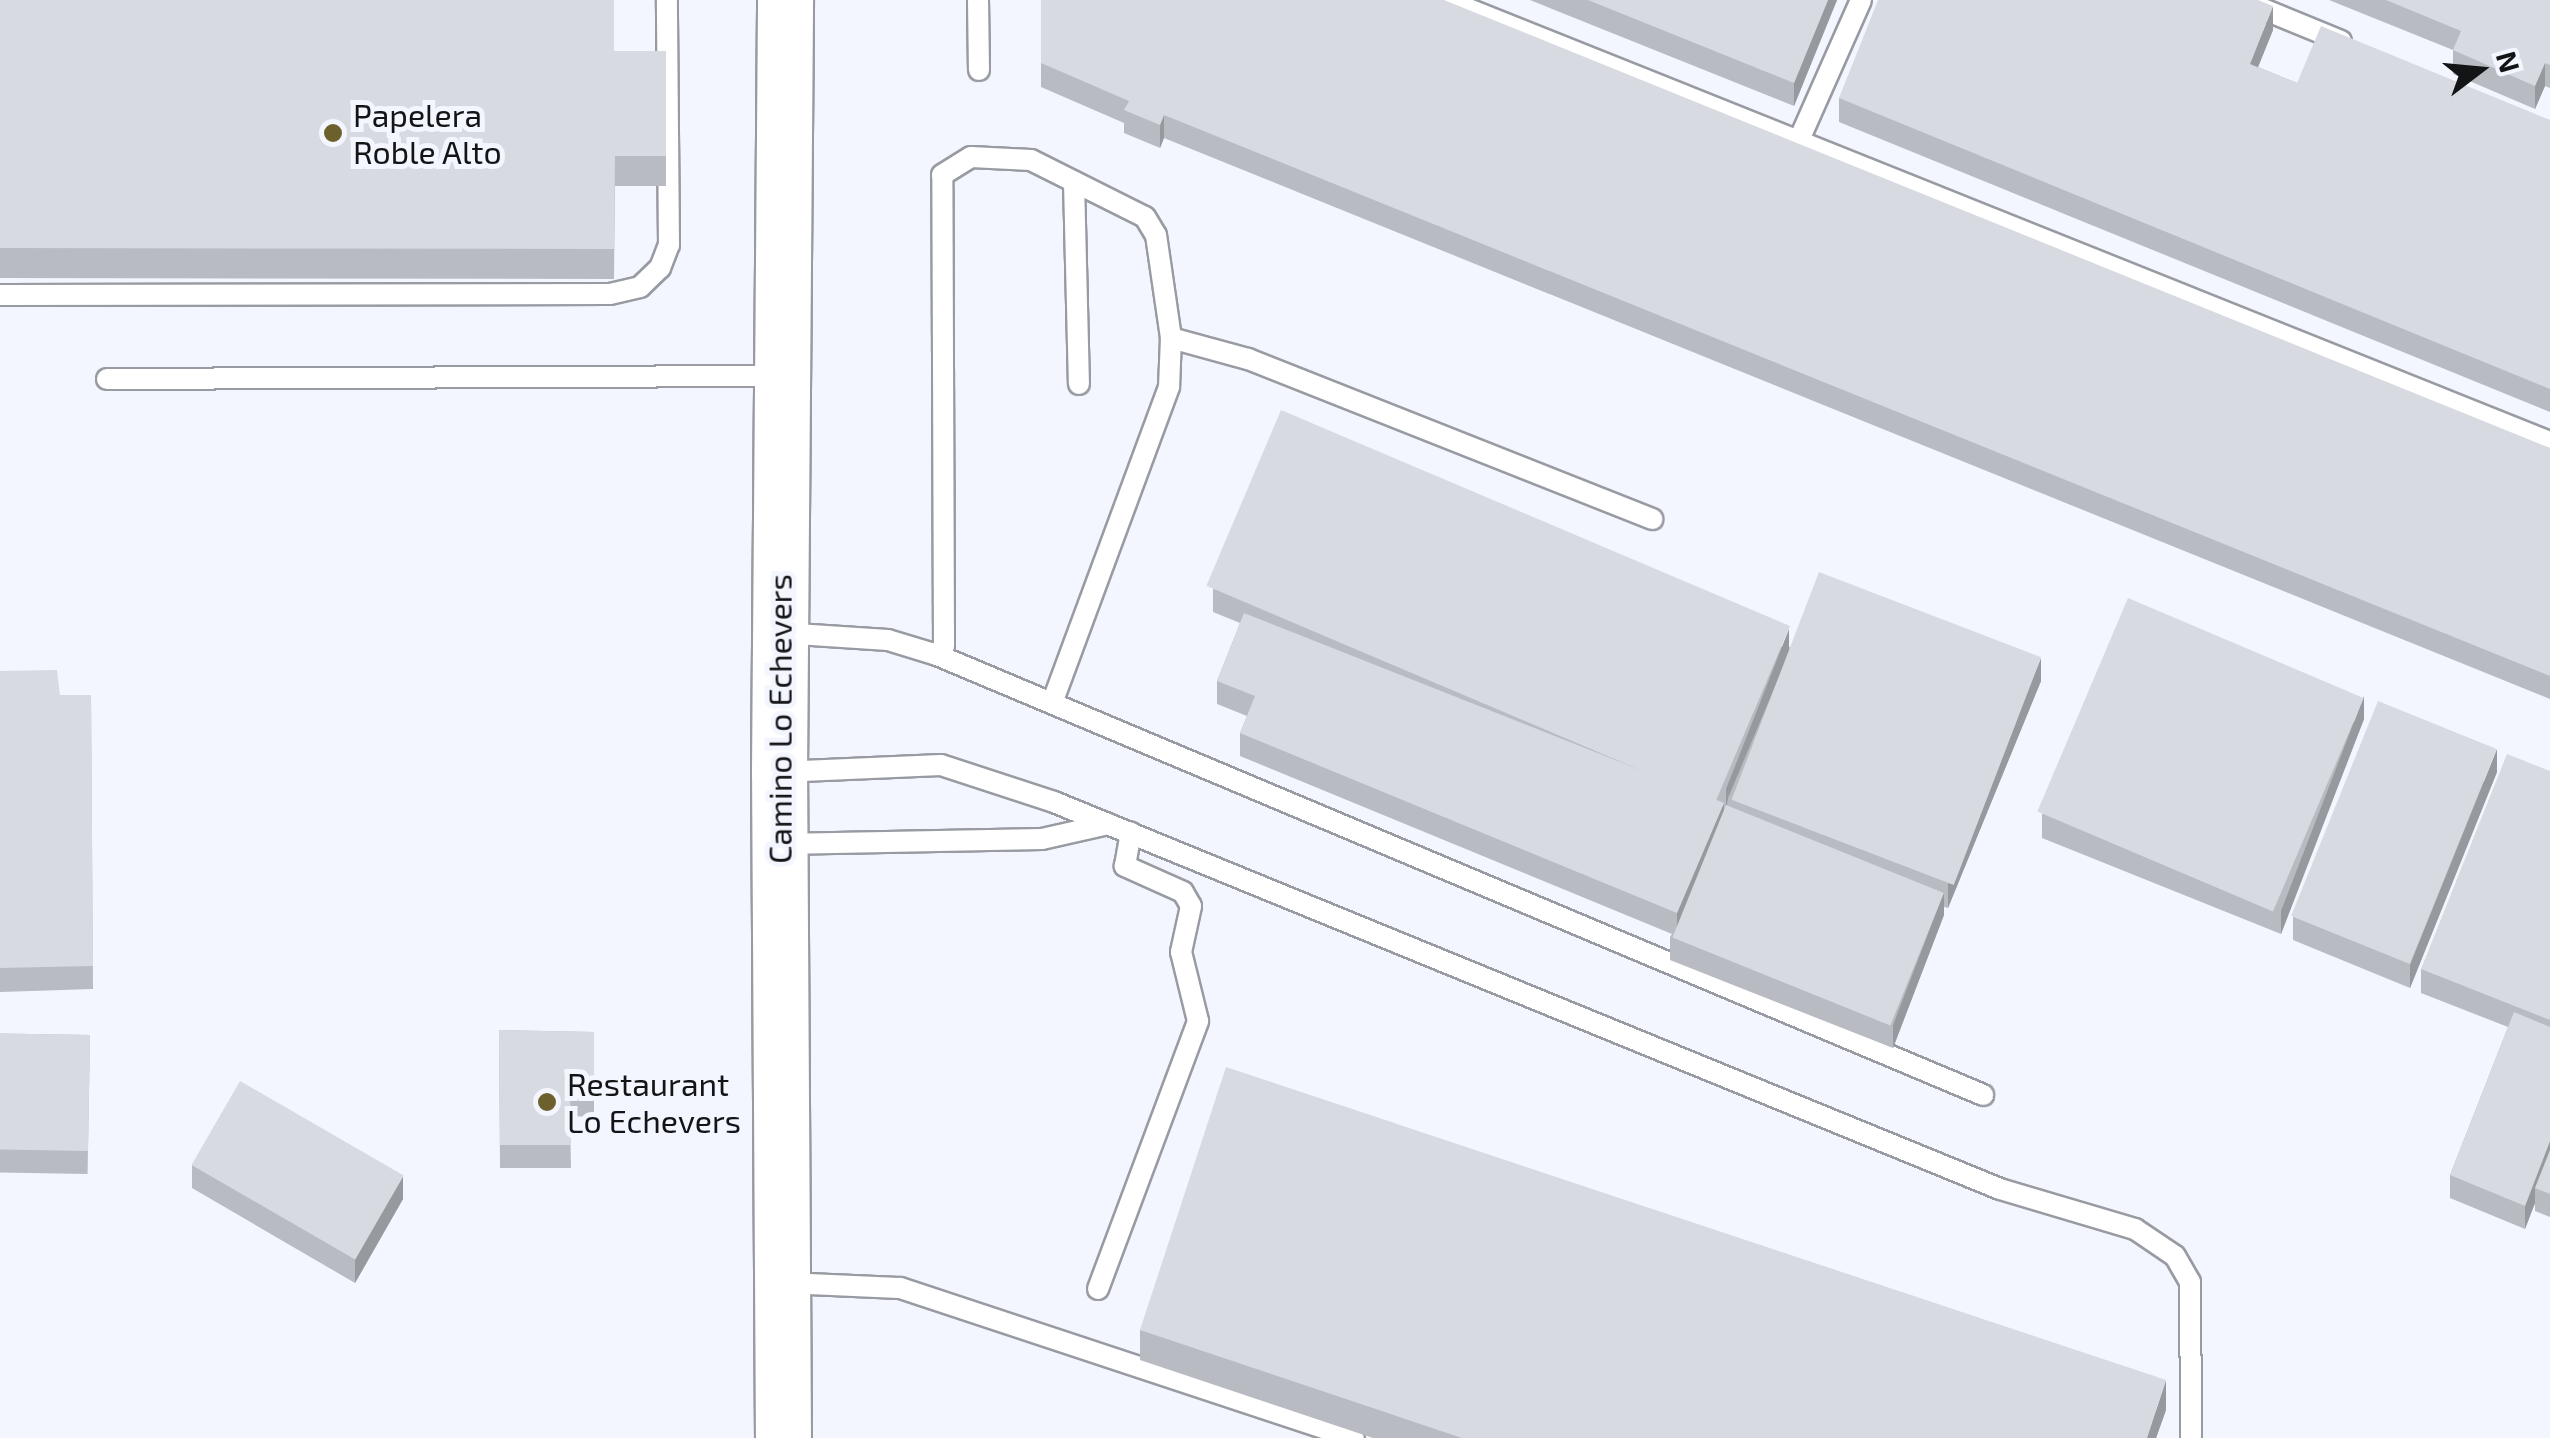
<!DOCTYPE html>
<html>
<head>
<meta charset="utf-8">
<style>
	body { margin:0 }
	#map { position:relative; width:2550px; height:1438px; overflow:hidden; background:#f3f6fe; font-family:"Exo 2",sans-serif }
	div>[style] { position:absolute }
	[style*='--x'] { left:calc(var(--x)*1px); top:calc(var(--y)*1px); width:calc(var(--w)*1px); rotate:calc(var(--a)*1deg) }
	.roads { filter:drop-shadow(2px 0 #989ba2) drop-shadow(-2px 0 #989ba2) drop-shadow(0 2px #989ba2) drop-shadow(0 -2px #989ba2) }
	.lane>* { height:20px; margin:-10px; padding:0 10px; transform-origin:10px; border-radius:10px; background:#fff }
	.secondary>* { height:55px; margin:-27.5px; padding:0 27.5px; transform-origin:27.5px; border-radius:27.5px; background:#fff }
	.wall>* { inset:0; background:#b9bbc2; transform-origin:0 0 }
	.shaded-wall>* { inset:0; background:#96999e }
	.building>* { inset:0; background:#d7dae1; transform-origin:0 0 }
	.dots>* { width:28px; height:28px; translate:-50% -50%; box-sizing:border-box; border:5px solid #f3f6fe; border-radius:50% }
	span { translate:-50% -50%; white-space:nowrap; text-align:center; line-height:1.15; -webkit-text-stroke:10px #f3f6fe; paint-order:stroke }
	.poi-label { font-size:32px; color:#131416 }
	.left { translate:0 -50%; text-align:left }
	.street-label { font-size:32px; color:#131416 }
	.north { position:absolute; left:2430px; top:20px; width:100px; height:100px; -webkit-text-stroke:8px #f3f6fe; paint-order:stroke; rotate:74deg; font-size:28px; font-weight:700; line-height:40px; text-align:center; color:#131416 }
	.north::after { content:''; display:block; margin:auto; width:35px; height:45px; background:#131416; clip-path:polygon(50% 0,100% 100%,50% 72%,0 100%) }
</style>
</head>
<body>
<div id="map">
	<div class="roads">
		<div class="lane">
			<i style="--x:978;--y:0;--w:70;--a:89.2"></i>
			<i style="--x:1446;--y:0;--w:1189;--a:21.82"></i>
			<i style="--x:2241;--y:0;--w:108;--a:22.3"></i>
			<i style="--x:1799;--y:140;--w:153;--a:-66.1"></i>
			<i style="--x:1074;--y:182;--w:202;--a:88.6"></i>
			<i style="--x:0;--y:295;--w:610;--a:-0.09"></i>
			<i style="--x:610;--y:294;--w:31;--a:-13"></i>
			<i style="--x:640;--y:287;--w:28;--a:-44"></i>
			<i style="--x:660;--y:268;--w:25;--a:-69"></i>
			<i style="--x:669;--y:245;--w:245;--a:-90.5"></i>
			<i style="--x:1171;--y:338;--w:80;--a:15.3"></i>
			<i style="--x:1248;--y:359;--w:435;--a:21.6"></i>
			<i style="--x:107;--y:379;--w:672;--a:-0.26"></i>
			<i style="--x:781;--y:633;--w:107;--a:3.7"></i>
			<i style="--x:888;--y:640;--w:51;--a:17"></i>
			<i style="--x:937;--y:655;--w:11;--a:-52"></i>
			<i style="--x:944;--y:646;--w:471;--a:-90.2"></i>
			<i style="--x:942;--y:175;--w:34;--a:-32"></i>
			<i style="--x:971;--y:157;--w:60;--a:2.9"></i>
			<i style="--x:1031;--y:160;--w:127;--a:26.6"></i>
			<i style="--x:1145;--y:217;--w:21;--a:59"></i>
			<i style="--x:1156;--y:235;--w:104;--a:81.7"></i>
			<i style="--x:1171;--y:338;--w:49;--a:92.3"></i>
			<i style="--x:1169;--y:387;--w:334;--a:110.3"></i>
			<i style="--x:937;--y:655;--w:1135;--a:22.81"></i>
			<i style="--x:779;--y:772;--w:162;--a:-2.5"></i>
			<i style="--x:941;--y:765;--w:119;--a:18.1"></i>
			<i style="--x:1054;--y:802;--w:1022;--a:22.25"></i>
			<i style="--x:2000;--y:1189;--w:141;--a:16.5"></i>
			<i style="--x:2135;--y:1229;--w:48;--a:34"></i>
			<i style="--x:2175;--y:1256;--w:30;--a:60"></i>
			<i style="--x:2190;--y:1282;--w:156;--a:89.6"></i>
			<i style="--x:782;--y:844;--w:260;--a:-1.1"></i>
			<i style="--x:1042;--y:839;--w:68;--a:-12.8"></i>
			<i style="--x:785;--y:1283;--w:115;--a:2.5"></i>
			<i style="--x:900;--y:1288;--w:478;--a:18.3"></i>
			<i style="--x:1098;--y:1289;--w:286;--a:-69.5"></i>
			<i style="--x:1198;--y:1021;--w:71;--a:-103.8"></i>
			<i style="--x:1181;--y:952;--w:47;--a:-77.7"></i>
			<i style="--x:1191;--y:906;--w:16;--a:-120"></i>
			<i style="--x:1183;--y:892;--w:64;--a:-155.9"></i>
			<i style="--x:1125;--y:866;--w:34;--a:-80"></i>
		</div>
		<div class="secondary">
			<i style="--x:783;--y:1438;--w:666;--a:-90.34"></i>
			<i style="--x:779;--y:772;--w:772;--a:-89.55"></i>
		</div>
	</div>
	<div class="wall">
		<i style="clip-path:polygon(0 0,614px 51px,666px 51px,666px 186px,615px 186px,614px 279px,0 278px)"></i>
		<i style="clip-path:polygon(1041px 0,2550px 448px,2550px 699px,1164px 138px,1160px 148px,1124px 133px,1124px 123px,1041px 87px)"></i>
		<i style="clip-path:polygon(1530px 0,1837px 0,1794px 106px)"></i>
		<i style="clip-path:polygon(2329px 0,2550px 0,2550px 88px,2545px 86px,2535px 109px,2453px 74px,2453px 50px)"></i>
		<i style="clip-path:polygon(2273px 30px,2258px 67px,2297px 83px,2550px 120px,2550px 412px,1839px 122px,1839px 98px)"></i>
		<i style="clip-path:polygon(1213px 589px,1789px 647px,2041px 681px,1948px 908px,1944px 907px,1944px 915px,1893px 1048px,1670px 960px,1670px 937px,1672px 934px,1240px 756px,1240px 733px,1247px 716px,1217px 704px,1217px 681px,1240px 623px,1213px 612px)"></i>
		<i style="clip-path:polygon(0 671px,60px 695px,91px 695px,93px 989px,0 992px)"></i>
		<i style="clip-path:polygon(2364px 719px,2281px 934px,2042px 838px,2042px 814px)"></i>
		<i style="clip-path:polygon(2550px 771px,2550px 1217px,2535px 1211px,2535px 1203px,2525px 1229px,2450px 1198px,2450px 1175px,2508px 1027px,2421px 993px,2421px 969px)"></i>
		<i style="clip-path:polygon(2497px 772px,2410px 988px,2293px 940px,2293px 917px)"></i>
		<i style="clip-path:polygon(499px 1030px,594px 1032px,594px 1117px,570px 1116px,571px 1168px,500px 1168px)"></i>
		<i style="left:90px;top:1035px;width:139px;height:90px;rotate:91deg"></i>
		<i style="clip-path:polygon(192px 1165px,403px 1199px,355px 1283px,192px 1188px)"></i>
		<i style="clip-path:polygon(1140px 1330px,2166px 1410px,2156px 1438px,1373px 1438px,1140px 1360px)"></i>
	</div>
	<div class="shaded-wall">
		<i style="clip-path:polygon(1828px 0,1837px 0,1794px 106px,1794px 83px)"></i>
		<i style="clip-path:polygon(2273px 6px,2273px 30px,2250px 87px,2250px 64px)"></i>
		<i style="clip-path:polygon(2545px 63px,2545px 86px,2535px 109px,2535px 86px)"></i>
		<i style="clip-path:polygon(1164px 115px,1164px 138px,1160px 148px,1160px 125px)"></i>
		<i style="clip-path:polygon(1789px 629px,1789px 653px,1728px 798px,1726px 812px,1726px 789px)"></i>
		<i style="clip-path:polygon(2041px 658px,2041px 681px,1948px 908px,1948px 885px)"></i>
		<i style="clip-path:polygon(2364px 696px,2364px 719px,2281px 934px,2281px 911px)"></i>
		<i style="clip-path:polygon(2497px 749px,2497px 772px,2410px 988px,2410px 965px)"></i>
		<i style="clip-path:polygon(1724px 803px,1724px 826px,1677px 936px,1677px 913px)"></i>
		<i style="clip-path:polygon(1944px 892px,1944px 915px,1893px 1048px,1893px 1025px)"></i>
		<i style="clip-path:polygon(2550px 1141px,2550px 1164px,2535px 1188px,2535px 1203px,2525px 1229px,2525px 1206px)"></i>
		<i style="clip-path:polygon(403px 1176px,403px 1199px,355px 1283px,355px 1260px)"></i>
		<i style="clip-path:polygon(2166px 1380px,2166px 1410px,2156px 1438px,2147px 1438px)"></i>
	</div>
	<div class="building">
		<i style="clip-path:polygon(0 0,614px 0,614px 51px,666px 51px,666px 156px,615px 156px,614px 249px,0 248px)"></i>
		<i style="clip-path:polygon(1041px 0,1444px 0,2550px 448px,2550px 676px,1164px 115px,1160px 125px,1124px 110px,1129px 101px,1041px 63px)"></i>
		<i style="clip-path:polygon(1588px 0,1828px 0,1794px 83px)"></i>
		<i style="clip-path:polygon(1878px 0,2258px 0,2273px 6px,2250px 64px,2297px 83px,2321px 26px,2550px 120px,2550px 389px,1839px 98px)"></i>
		<i style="clip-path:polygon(2386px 0,2550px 0,2550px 65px,2545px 63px,2535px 86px,2453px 50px,2461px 31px)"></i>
		<i style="left:1281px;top:410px;width:553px;height:191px;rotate:23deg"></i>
		<i style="left:1819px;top:572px;width:238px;height:244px;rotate:21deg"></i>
		<i style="left:2128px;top:598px;width:256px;height:232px;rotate:23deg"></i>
		<i style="clip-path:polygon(1244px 613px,1724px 803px,1677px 913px,1240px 733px,1255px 696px,1217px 681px)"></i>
		<i style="clip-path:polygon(57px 670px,60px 695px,91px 695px,93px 966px,0 968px,0 671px)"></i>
		<i style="left:2378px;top:701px;width:128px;height:232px;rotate:22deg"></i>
		<i style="clip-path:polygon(2507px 754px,2550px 771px,2550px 1020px,2421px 969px)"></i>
		<i style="left:1726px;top:805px;width:235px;height:143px;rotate:22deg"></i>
		<i style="clip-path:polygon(2514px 1012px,2550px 1027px,2550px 1141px,2525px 1206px,2450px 1175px)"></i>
		<i style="clip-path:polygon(499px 1030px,594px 1032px,594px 1094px,570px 1092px,571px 1145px,500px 1145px)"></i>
		<i style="left:90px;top:1035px;width:116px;height:90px;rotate:91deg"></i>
		<i style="clip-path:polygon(1226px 1067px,2166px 1380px,2147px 1438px,1462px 1438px,1140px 1330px)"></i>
		<i style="left:240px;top:1081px;width:189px;height:97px;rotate:30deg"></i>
		<i style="clip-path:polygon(2550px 1150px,2550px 1194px,2535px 1188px)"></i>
	</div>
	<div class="dots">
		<i style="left:333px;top:133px;background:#6c602d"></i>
		<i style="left:547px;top:1102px;background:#6c602d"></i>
	</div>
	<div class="poi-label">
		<span class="left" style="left:353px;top:133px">Papelera<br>Roble Alto</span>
		<span class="left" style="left:567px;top:1102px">Restaurant<br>Lo Echevers</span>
	</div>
	<div class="street-label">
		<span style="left:779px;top:719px;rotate:-90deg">Camino Lo Echevers</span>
	</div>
	<div class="north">N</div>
</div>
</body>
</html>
